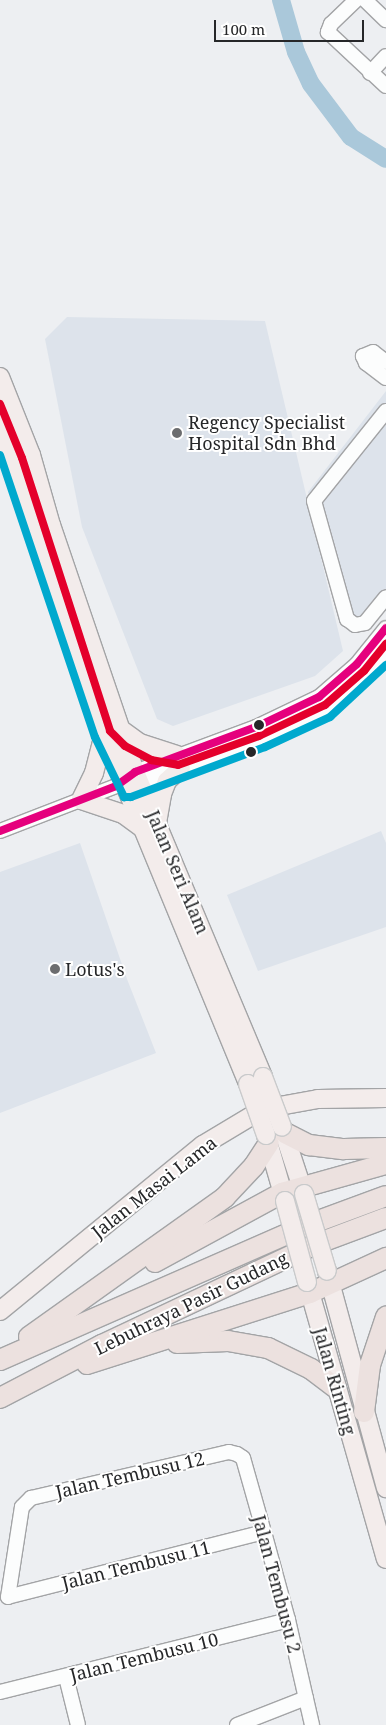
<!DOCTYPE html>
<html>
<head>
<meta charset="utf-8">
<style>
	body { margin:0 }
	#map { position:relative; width:386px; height:1725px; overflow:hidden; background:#edeff2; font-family:"Noto Serif",serif }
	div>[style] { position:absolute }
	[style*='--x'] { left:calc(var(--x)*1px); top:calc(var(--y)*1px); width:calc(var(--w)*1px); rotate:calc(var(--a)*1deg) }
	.built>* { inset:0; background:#dde3eb }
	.river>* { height:18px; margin:-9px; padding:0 9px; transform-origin:9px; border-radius:9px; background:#aac8da }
	.roads { filter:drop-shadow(1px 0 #a3a4a6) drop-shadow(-1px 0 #a3a4a6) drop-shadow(0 1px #a3a4a6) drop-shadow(0 -1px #a3a4a6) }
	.minor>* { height:14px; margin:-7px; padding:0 7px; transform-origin:7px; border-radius:7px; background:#fcfdfd }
	.major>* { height:18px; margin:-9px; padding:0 9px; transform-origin:9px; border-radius:9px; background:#f3eceb }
	.highway>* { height:20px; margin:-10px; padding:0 10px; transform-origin:10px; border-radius:10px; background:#ece1df }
	.bridges { filter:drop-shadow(1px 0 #c9cacb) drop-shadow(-1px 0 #c9cacb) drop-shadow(0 1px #c9cacb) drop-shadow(0 -1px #c9cacb) }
	.major-bridge>* { height:18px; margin:-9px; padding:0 9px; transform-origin:9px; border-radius:9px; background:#f3eceb }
	.bus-1>* { height:8px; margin:-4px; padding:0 4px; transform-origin:4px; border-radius:4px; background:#e5007d }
	.bus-2>* { height:8px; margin:-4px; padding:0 4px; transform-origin:4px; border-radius:4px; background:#e4002b }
	.bus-3>* { height:8px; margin:-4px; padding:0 4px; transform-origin:4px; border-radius:4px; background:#00a9ce }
	.dots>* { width:14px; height:14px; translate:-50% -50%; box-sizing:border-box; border:2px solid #fff; border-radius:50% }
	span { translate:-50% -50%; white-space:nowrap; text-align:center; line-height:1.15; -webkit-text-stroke:4px #fff; paint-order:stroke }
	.poi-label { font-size:18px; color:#262729 }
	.left { translate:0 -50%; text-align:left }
	.street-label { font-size:18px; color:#262729 }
	.scale { position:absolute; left:214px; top:20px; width:150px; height:22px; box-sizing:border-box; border:2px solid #262729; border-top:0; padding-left:6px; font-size:15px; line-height:18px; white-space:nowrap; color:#262729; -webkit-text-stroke:4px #fff; paint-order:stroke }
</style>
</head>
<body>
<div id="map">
	<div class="built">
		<i style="clip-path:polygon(67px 317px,265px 321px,343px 651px,315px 676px,173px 726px,157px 719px,82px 527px,45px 339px)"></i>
		<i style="clip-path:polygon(386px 391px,386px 590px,355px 629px,344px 621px,308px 492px)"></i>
		<i style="clip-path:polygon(381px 831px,386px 843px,386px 927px,258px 971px,227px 895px)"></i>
		<i style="clip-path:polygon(80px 843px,127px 979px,156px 1053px,0 1113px,0 872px)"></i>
	</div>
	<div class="river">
		<i style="--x:281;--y:0;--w:54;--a:73.9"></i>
		<i style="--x:296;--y:52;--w:35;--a:65"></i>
		<i style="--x:311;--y:84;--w:66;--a:53"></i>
		<i style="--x:351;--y:137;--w:41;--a:32.2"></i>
	</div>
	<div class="roads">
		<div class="minor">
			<i style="--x:356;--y:0;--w:35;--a:136"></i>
			<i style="--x:331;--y:24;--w:9;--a:111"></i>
			<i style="--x:328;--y:32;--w:79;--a:43"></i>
			<i style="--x:365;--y:0;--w:29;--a:44"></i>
			<i style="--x:370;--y:73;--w:23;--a:-47"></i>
			<i style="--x:386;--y:362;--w:16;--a:-142"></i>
			<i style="--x:373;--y:352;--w:11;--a:158"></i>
			<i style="--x:363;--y:356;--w:8;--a:67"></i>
			<i style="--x:366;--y:363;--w:25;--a:37"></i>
			<i style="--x:386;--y:411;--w:115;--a:128.7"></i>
			<i style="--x:314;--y:501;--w:123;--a:74.4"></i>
			<i style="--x:347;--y:619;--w:10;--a:37"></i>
			<i style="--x:355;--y:625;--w:10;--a:-11"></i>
			<i style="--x:365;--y:623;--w:33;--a:-51"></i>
			<i style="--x:131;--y:787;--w:140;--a:-20.5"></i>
			<i style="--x:262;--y:738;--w:71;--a:-25.1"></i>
			<i style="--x:326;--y:708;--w:53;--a:-41.2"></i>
			<i style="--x:366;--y:673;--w:31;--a:-50"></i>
			<i style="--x:0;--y:831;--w:124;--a:-21.2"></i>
			<i style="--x:116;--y:786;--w:24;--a:-36"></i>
			<i style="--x:135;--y:772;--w:129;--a:-20.4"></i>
			<i style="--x:256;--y:727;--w:70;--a:-25.5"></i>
			<i style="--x:319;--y:697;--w:50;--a:-41"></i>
			<i style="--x:357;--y:664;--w:46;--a:-51.1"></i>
			<i style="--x:264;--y:1532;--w:264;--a:165.8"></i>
			<i style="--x:8;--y:1597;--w:91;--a:-81.2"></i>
			<i style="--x:22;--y:1507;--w:13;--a:-45"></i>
			<i style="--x:31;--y:1498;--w:203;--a:-13.1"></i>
			<i style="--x:229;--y:1452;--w:8;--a:14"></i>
			<i style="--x:237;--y:1454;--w:7;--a:34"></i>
			<i style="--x:243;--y:1458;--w:77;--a:74.2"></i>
			<i style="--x:264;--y:1532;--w:91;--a:74.7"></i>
			<i style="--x:288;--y:1620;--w:108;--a:77.1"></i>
			<i style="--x:66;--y:1677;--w:49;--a:76"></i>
			<i style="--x:0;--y:1692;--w:297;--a:-14"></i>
			<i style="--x:237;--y:1725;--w:74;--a:-21.4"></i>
		</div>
		<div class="major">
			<i style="--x:0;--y:377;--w:84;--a:68.3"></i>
			<i style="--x:31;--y:455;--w:73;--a:74.1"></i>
			<i style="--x:51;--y:525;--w:261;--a:71.2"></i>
			<i style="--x:135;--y:772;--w:331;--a:67.2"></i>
			<i style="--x:0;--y:424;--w:327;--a:71.5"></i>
			<i style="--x:104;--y:734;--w:378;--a:67.6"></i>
			<i style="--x:119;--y:728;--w:26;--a:36"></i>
			<i style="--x:140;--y:743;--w:39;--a:18"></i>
			<i style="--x:104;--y:734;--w:40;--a:104.4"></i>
			<i style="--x:94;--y:773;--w:30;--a:116"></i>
			<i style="--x:81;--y:800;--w:44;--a:18.4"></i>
			<i style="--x:123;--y:814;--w:27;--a:36"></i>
			<i style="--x:157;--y:823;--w:29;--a:-80"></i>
			<i style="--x:162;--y:794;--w:14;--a:-69"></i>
			<i style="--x:167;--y:781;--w:19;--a:-43"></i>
			<i style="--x:282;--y:1127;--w:71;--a:71.8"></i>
			<i style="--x:266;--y:1135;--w:69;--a:73.9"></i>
			<i style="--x:327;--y:1271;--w:225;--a:74.8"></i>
			<i style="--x:307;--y:1282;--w:288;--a:74.1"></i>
			<i style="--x:0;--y:1311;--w:262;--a:-39.3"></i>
			<i style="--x:203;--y:1145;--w:70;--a:-31"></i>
			<i style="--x:263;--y:1109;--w:56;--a:-10.3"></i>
			<i style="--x:318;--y:1099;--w:68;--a:-0.8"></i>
		</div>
		<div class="highway">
			<i style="--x:285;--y:1133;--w:27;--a:27"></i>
			<i style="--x:309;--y:1145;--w:35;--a:7"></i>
			<i style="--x:344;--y:1149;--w:42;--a:-1.4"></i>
			<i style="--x:155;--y:1262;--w:145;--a:-28.5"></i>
			<i style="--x:282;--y:1193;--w:108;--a:-15.6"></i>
			<i style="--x:29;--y:1337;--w:241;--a:-35.5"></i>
			<i style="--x:225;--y:1197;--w:42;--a:-46.9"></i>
			<i style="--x:254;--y:1166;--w:27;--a:-57"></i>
			<i style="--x:177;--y:1343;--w:51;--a:-2.2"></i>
			<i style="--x:228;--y:1341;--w:41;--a:9.9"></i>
			<i style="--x:268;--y:1348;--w:48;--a:26"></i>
			<i style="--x:311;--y:1369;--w:31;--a:37"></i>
			<i style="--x:0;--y:1360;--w:333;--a:-23.7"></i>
			<i style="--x:305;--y:1226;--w:86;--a:-20.3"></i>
			<i style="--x:87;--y:1364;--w:234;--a:-17.7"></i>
			<i style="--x:310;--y:1293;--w:84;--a:-24.7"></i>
			<i style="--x:0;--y:1398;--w:115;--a:-27.5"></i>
			<i style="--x:102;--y:1345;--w:231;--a:-25.3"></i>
			<i style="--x:311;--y:1246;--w:80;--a:-20.5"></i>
			<i style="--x:364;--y:1412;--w:47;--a:-82.7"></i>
			<i style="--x:370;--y:1365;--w:51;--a:-71.6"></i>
		</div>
	</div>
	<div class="bridges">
		<div class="major-bridge">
			<i style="--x:263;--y:1077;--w:53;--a:69.2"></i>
			<i style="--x:248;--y:1084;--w:54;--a:70.6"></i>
			<i style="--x:304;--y:1194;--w:80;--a:73.4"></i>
			<i style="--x:285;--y:1201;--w:84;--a:74.8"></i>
		</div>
	</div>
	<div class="bus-1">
		<i style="--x:0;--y:831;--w:124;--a:-21.2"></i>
		<i style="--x:116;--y:786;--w:24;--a:-36"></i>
		<i style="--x:135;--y:772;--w:129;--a:-20.4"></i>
		<i style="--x:256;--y:727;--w:70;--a:-25.5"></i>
		<i style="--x:319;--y:697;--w:50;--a:-41"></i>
		<i style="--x:357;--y:664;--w:46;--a:-51.1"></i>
	</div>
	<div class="bus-2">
		<i style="--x:0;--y:404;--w:58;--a:67.8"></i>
		<i style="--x:22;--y:458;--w:287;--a:72.1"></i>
		<i style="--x:110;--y:731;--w:21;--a:45"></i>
		<i style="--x:125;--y:746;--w:30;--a:28"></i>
		<i style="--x:151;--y:760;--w:27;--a:10"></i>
		<i style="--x:178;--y:765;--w:86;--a:-19.7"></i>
		<i style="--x:259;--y:736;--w:73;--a:-25.2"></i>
		<i style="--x:325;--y:705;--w:52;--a:-41.1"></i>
		<i style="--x:364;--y:671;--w:35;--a:-51"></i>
	</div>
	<div class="bus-3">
		<i style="--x:0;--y:455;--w:298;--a:71.4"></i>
		<i style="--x:95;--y:737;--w:67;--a:64.2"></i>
		<i style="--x:124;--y:797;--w:7;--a:0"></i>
		<i style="--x:131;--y:797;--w:143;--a:-20.5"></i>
		<i style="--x:265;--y:747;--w:72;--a:-24.8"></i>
		<i style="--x:330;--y:717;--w:76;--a:-42.9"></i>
	</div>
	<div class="dots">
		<i style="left:177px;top:433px;background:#6c6d6f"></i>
		<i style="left:259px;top:725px;background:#262729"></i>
		<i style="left:251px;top:752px;background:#262729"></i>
		<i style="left:55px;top:969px;background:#6c6d6f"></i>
	</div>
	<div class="poi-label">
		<span class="left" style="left:188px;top:433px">Regency Specialist<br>Hospital Sdn Bhd</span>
		<span class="left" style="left:65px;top:969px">Lotus's</span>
	</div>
	<div class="street-label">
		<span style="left:178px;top:872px;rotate:67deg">Jalan Seri Alam</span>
		<span style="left:154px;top:1187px;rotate:-38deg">Jalan Masai Lama</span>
		<span style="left:191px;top:1303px;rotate:-26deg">Lebuhraya Pasir Gudang</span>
		<span style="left:335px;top:1381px;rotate:74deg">Jalan Rinting</span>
		<span style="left:130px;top:1475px;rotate:-13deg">Jalan Tembusu 12</span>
		<span style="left:136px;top:1565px;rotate:-14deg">Jalan Tembusu 11</span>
		<span style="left:277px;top:1584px;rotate:75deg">Jalan Tembusu 2</span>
		<span style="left:144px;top:1657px;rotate:-14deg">Jalan Tembusu 10</span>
	</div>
	<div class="scale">100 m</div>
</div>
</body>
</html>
